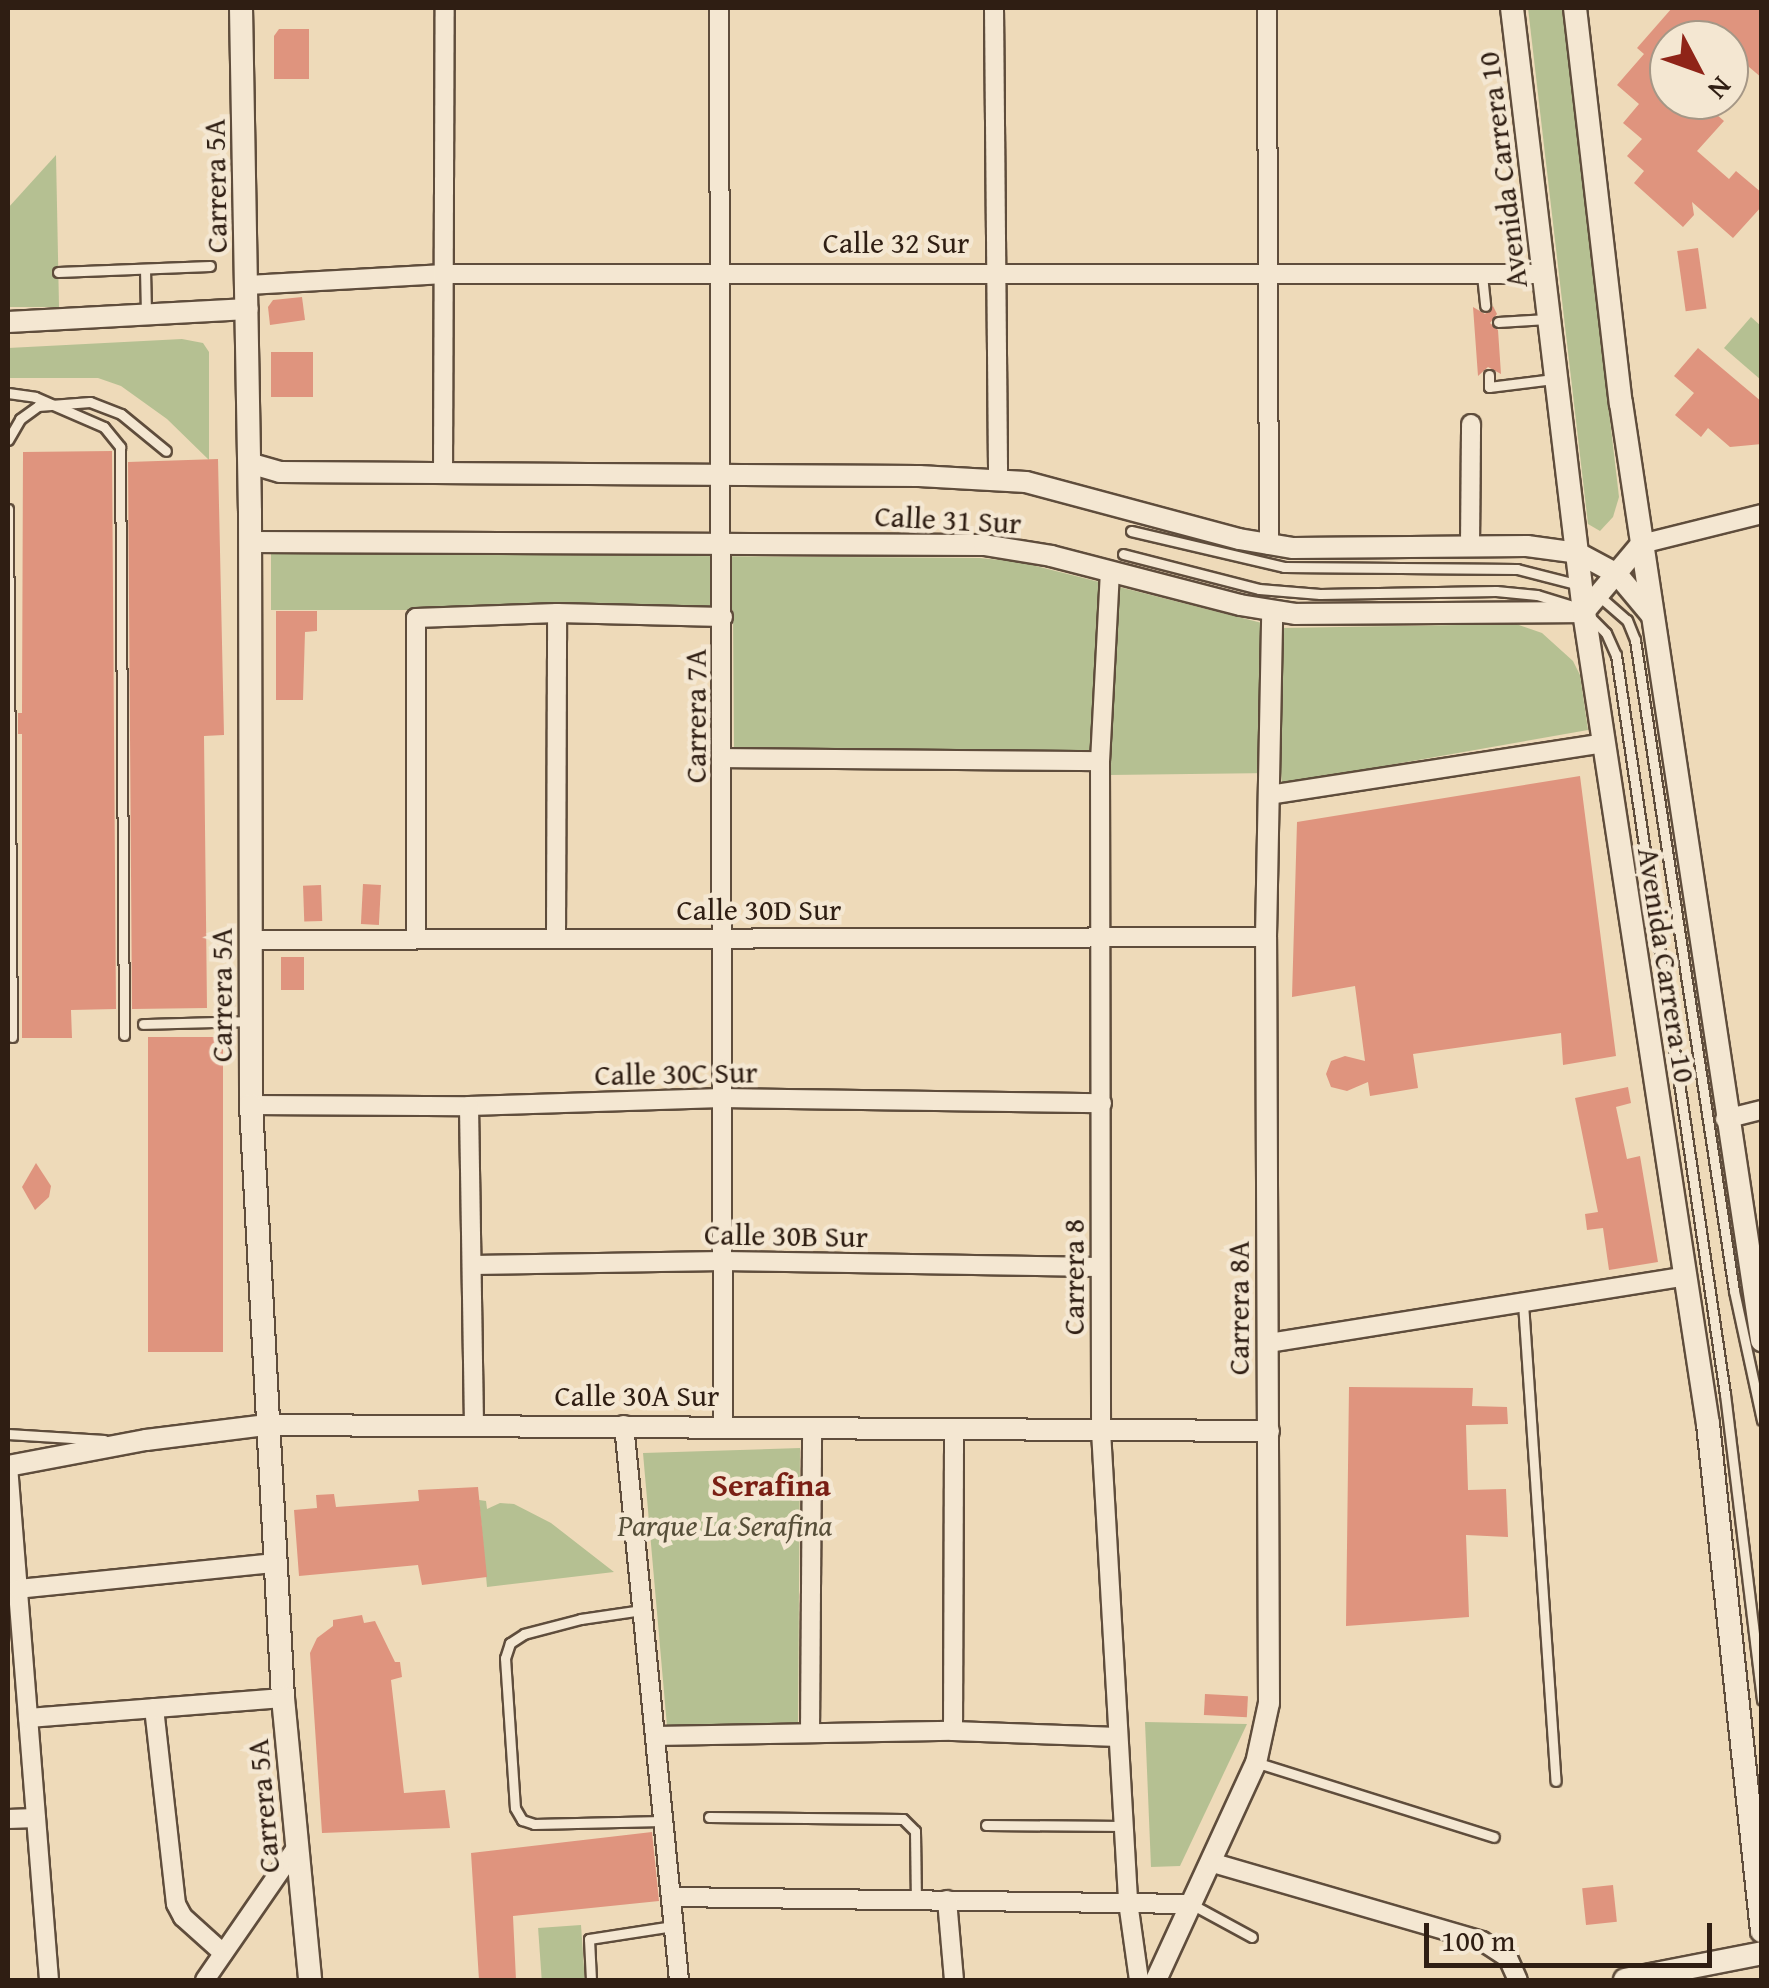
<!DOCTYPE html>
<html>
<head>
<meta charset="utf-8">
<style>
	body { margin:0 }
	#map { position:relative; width:1769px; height:1988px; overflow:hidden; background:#eedab9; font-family:"Gentium Book Plus",serif }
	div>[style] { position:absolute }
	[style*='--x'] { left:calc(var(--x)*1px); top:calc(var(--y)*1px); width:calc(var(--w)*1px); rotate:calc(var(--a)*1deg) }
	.green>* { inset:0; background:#b5c092; transform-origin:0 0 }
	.building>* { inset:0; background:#df947e; transform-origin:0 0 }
	.roads { filter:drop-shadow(2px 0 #5f4d3c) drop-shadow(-2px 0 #5f4d3c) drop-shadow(0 2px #5f4d3c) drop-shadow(0 -2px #5f4d3c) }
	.service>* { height:9px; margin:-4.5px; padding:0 4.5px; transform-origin:4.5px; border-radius:4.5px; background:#f4e7d2 }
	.minor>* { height:18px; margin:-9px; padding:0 9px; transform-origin:9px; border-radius:9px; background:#f4e7d2 }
	.tertiary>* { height:20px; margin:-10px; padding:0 10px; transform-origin:10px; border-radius:10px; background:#f4e7d2 }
	.secondary>* { height:22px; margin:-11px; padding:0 11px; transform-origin:11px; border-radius:11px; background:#f4e7d2 }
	span { translate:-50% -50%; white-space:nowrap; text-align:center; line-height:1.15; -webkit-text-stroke:9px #f4e7d2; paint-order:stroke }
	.street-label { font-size:30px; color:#2f1e13 }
	.park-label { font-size:30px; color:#574f39; font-style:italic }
	.neighbourhood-label { font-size:32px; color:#7a1f14; font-weight:700 }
	.frame { position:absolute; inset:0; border:10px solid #2f1e13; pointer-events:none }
	.north { position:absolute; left:1649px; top:20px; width:100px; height:100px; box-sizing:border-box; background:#f4e7d2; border:2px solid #a59786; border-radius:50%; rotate:131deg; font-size:28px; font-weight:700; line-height:40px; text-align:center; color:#2f1e13 }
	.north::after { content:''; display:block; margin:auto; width:35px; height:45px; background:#8f2418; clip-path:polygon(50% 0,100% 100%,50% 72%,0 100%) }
	.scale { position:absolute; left:1424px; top:1923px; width:288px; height:45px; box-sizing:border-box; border:5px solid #2f1e13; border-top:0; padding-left:12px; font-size:30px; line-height:35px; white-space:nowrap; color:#2f1e13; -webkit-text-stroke:8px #f4e7d2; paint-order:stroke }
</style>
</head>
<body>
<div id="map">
	<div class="green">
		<i style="clip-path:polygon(1528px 8px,1562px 8px,1619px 497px,1613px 517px,1600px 531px,1588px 524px)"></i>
		<i style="clip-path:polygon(56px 155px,59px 307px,8px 307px,8px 208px)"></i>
		<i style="clip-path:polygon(1751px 317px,1761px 326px,1761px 380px,1724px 348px)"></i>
		<i style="clip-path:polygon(182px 339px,203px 343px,209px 352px,209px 460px,167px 419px,121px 386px,98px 378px,8px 378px,8px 348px)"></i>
		<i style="clip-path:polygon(271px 553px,980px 558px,1020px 562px,1282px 628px,1516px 624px,1542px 633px,1573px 661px,1580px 675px,1588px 730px,1282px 784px,1281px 773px,1109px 775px,1108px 755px,734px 754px,733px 610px,271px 610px)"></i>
		<i style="clip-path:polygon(800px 1448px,798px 1724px,667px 1726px,643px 1453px)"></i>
		<i style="clip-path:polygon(479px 1500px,486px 1501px,487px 1509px,500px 1503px,514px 1504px,551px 1523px,614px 1572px,487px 1587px)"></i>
		<i style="clip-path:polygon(1145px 1722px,1247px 1724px,1180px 1866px,1151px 1867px)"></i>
		<i style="left:581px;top:1925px;width:55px;height:43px;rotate:86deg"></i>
	</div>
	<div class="building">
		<i style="clip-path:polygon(1672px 8px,1762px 8px,1762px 78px,1729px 50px,1729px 40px,1717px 40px,1700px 25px,1686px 40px,1669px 40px,1669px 59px,1662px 67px,1669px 73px,1669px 100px,1700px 100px,1724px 121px,1697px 151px,1729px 179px,1736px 171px,1762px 193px,1762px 206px,1733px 238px,1692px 202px,1694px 215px,1683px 227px,1634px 183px,1644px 171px,1627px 156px,1642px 139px,1623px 123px,1639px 104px,1617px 85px,1644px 54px,1637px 48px)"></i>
		<i style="clip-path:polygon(279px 29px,309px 29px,309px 79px,274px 79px,274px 36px)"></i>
		<i style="left:1698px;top:248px;width:61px;height:21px;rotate:82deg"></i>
		<i style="clip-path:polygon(302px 297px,305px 320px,270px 325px,268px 307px,273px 300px)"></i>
		<i style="clip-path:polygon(1493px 306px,1497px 314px,1490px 323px,1498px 330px,1501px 374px,1488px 367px,1478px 376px,1473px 307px,1485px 314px)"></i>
		<i style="clip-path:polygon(1698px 348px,1762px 402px,1762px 444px,1730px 447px,1708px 428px,1701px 437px,1675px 415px,1694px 393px,1674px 376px)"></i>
		<i style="left:313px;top:352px;width:45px;height:42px;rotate:90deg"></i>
		<i style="clip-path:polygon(112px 451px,116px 1009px,71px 1010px,72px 1038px,22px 1038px,22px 734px,18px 734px,18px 713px,22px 713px,23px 452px)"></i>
		<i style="clip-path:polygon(218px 459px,224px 735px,204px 736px,207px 1008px,132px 1009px,128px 462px)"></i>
		<i style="clip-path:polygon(276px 611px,317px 611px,317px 631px,305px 632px,303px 700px,276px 700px)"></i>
		<i style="clip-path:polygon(1580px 776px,1616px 1056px,1563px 1065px,1561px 1033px,1413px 1054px,1418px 1088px,1370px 1096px,1368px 1082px,1347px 1091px,1331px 1087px,1326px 1074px,1331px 1061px,1345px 1056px,1365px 1061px,1355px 986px,1292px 997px,1297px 822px)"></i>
		<i style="left:363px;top:884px;width:18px;height:40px;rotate:3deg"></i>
		<i style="left:321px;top:885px;width:36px;height:18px;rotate:88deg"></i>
		<i style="left:281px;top:957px;width:23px;height:33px"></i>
		<i style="left:148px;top:1037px;width:75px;height:315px"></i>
		<i style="clip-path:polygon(1628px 1087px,1631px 1103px,1616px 1107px,1627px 1159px,1640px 1156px,1658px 1262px,1609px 1270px,1603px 1228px,1587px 1230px,1585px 1214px,1598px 1212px,1575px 1098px)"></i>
		<i style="clip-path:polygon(36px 1163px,51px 1186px,49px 1197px,35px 1210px,22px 1187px)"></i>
		<i style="clip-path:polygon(1349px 1387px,1473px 1388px,1472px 1406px,1507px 1407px,1508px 1424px,1466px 1425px,1468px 1490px,1506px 1489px,1508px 1537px,1466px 1535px,1469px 1617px,1346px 1626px)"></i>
		<i style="clip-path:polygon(478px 1487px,487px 1577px,422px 1585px,418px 1565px,299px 1576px,294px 1510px,317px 1508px,316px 1495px,334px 1494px,336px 1507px,419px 1501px,418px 1490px)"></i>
		<i style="clip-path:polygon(362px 1615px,364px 1623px,375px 1621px,395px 1662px,400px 1662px,402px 1677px,391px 1680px,404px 1793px,445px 1790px,450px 1828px,322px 1833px,310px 1653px,317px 1638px,333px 1626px,333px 1620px)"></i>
		<i style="left:1205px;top:1694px;width:43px;height:21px;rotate:3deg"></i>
		<i style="clip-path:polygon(652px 1832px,659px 1901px,513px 1916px,516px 1980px,479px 1980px,471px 1853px)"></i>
		<i style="left:1613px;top:1885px;width:37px;height:31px;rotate:84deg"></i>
	</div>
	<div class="roads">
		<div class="service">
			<i style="--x:145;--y:269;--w:43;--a:88.7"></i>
			<i style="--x:58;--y:272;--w:152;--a:-2.3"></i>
			<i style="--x:1482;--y:275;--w:31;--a:84"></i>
			<i style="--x:1498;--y:322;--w:49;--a:-3.5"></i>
			<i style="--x:1489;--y:375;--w:12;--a:90"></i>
			<i style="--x:1489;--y:387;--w:65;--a:-7"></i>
			<i style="--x:8;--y:393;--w:27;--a:8"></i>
			<i style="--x:35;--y:397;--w:75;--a:23.5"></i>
			<i style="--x:104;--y:427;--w:26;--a:51"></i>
			<i style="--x:120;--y:447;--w:588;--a:89.61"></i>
			<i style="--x:8;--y:440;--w:24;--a:-60"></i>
			<i style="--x:20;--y:419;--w:22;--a:-36"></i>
			<i style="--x:38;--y:406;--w:52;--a:-4.4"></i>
			<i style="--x:90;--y:402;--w:33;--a:21"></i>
			<i style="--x:121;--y:414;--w:58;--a:39.4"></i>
			<i style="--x:8;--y:509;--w:528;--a:89.57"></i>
			<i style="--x:1131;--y:531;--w:157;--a:13.2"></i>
			<i style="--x:1284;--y:567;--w:233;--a:0.5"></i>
			<i style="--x:1517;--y:569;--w:61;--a:14.3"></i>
			<i style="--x:1123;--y:554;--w:140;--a:14.4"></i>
			<i style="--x:1259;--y:589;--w:61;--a:4.7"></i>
			<i style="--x:1320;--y:594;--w:176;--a:-1"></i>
			<i style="--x:1496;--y:591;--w:41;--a:5.6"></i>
			<i style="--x:1537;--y:595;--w:34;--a:17"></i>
			<i style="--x:1599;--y:596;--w:37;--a:41"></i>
			<i style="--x:1627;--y:620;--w:22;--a:68"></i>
			<i style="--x:1635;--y:640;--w:658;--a:81.35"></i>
			<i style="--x:1734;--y:1291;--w:132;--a:77.8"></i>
			<i style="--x:1591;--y:618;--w:21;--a:45"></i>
			<i style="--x:1606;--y:633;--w:24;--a:66"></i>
			<i style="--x:1616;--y:655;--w:747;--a:81.61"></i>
			<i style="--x:1725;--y:1394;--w:308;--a:83.1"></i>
			<i style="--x:143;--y:1024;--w:105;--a:-1.6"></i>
			<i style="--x:1523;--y:1303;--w:479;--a:86.1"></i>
			<i style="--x:8;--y:1434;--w:96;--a:3.6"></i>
			<i style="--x:642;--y:1610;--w:62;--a:171.6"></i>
			<i style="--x:581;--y:1619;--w:59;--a:165.3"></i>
			<i style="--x:524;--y:1634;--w:17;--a:147"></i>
			<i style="--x:510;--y:1643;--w:16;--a:108"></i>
			<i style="--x:505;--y:1658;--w:150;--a:86.2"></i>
			<i style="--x:515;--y:1808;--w:14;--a:60"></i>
			<i style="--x:522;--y:1820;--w:13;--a:18"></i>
			<i style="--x:534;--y:1824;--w:128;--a:-1.3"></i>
			<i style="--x:1258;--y:1763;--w:247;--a:17.4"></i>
			<i style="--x:709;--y:1817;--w:194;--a:0.6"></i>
			<i style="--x:903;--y:1819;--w:17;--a:45"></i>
			<i style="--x:915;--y:1831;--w:69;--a:89.2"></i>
			<i style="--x:986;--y:1825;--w:138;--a:0.4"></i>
			<i style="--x:1193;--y:1905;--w:67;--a:28.5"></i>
			<i style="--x:591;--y:1980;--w:41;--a:-92.8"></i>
			<i style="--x:589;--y:1939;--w:85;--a:-8.8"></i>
		</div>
		<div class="minor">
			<i style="--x:719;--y:8;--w:1417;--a:89.84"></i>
			<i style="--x:994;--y:8;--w:472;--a:89.5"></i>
			<i style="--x:1267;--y:8;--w:537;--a:89.79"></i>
			<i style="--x:248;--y:285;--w:197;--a:-3.2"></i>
			<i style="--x:445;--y:274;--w:1099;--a:0"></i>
			<i style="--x:443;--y:474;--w:466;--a:-89.8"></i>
			<i style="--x:1641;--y:544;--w:125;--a:-13.9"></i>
			<i style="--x:1470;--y:546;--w:122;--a:-89.5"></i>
			<i style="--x:1110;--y:571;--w:190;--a:93"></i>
			<i style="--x:1100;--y:761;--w:670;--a:89.91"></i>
			<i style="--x:1101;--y:1431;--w:472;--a:86.7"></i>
			<i style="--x:1128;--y:1902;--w:79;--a:82"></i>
			<i style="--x:723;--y:758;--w:377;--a:0.5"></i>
			<i style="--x:1269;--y:795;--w:338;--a:-8.8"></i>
			<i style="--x:556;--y:937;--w:324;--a:-89.8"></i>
			<i style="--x:416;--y:939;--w:321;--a:-90"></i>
			<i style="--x:416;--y:618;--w:141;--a:-2"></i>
			<i style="--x:557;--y:613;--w:166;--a:1.4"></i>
			<i style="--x:251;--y:940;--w:1015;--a:-0.17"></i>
			<i style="--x:251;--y:1105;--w:218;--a:0.3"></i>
			<i style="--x:469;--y:1106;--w:253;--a:-1.8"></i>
			<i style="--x:722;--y:1098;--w:380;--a:0.8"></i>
			<i style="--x:469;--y:1106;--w:318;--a:89.1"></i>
			<i style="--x:1725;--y:1119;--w:38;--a:-14"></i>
			<i style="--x:473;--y:1265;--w:250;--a:-0.9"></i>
			<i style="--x:723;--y:1261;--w:376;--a:0.9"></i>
			<i style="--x:1269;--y:1343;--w:422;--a:-9.1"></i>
			<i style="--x:624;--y:1425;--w:558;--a:84.34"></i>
			<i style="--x:8;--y:1466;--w:516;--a:85.44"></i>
			<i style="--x:18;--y:1589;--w:257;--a:-5.8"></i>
			<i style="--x:154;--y:1708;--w:197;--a:83.6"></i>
			<i style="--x:176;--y:1904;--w:15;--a:62"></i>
			<i style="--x:183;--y:1917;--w:54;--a:42"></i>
			<i style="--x:28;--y:1718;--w:256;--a:-4.5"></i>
			<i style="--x:953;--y:1731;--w:300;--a:-89.8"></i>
			<i style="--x:810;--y:1732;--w:304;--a:-89.6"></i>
			<i style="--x:655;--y:1736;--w:298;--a:-1"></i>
			<i style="--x:953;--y:1731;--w:165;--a:2.1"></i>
			<i style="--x:8;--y:1819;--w:28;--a:-2"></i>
			<i style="--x:1210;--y:1862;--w:283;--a:16.2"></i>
			<i style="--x:1482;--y:1941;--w:31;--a:33"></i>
			<i style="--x:1508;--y:1958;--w:24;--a:66"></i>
			<i style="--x:671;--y:1897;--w:519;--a:0.77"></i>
			<i style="--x:947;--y:1900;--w:80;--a:85"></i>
			<i style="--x:205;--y:1980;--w:160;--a:-55.4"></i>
		</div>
		<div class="tertiary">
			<i style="--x:8;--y:322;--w:240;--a:-3.1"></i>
			<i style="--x:249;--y:463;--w:32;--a:16"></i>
			<i style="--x:280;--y:472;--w:639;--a:0.36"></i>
			<i style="--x:919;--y:476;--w:107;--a:3.2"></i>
			<i style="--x:1026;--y:482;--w:220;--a:15"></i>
			<i style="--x:1239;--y:539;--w:55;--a:9.5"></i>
			<i style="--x:1293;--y:548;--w:234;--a:-0.5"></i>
			<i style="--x:1527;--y:546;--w:51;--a:7.8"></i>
			<i style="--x:1578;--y:553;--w:44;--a:28.3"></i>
			<i style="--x:1617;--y:574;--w:55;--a:50.2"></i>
			<i style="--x:250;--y:542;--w:734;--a:0.23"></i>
			<i style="--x:984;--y:545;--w:68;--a:9.3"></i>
			<i style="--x:1051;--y:556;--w:195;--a:14.5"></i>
			<i style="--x:1240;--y:605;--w:57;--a:9.1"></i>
			<i style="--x:1296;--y:614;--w:288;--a:-0.4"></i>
			<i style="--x:1584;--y:612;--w:89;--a:-50"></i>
			<i style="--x:8;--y:1466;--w:140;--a:-10.7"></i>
			<i style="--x:146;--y:1440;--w:122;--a:-7.1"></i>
			<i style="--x:267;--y:1425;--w:1002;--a:0.34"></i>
			<i style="--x:1156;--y:1980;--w:239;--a:-65.3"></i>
			<i style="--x:1256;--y:1763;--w:61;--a:-77.8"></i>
			<i style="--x:1269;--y:1703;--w:766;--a:-90.22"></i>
			<i style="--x:1266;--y:937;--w:325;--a:-88.9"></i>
		</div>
		<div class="secondary">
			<i style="--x:241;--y:8;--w:504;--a:88.98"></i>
			<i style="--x:250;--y:512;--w:593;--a:89.9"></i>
			<i style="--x:251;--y:1105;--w:594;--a:86.91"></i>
			<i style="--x:283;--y:1698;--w:283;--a:84.5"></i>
			<i style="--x:1512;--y:8;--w:608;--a:83.2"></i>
			<i style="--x:1584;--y:612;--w:821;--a:81.32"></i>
			<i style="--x:1708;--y:1424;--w:510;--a:83.92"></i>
			<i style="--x:1575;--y:8;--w:398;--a:83.4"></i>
			<i style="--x:1621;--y:403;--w:948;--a:81.44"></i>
			<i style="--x:1625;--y:1980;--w:140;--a:-11.1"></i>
		</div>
	</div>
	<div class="street-label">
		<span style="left:1502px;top:170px;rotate:-97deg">Avenida Carrera 10</span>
		<span style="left:215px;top:186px;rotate:-91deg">Carrera 5A</span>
		<span style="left:896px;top:242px">Calle 32 Sur</span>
		<span style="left:948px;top:519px;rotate:3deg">Calle 31 Sur</span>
		<span style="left:695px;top:716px;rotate:-90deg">Carrera 7A</span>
		<span style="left:759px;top:909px">Calle 30D Sur</span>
		<span style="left:1667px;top:965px;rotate:81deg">Avenida Carrera 10</span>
		<span style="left:221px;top:995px;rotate:-90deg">Carrera 5A</span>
		<span style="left:676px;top:1073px;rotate:-1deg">Calle 30C Sur</span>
		<span style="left:786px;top:1235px;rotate:1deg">Calle 30B Sur</span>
		<span style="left:1073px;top:1277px;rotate:-90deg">Carrera 8</span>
		<span style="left:1238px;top:1308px;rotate:-90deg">Carrera 8A</span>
		<span style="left:637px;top:1395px">Calle 30A Sur</span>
		<span style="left:263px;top:1806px;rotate:-95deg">Carrera 5A</span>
	</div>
	<div class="park-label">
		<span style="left:725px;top:1525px">Parque La Serafina</span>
	</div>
	<div class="neighbourhood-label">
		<span style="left:771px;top:1485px">Serafina</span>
	</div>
	<div class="frame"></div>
	<div class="north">N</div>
	<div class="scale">100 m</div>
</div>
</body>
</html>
